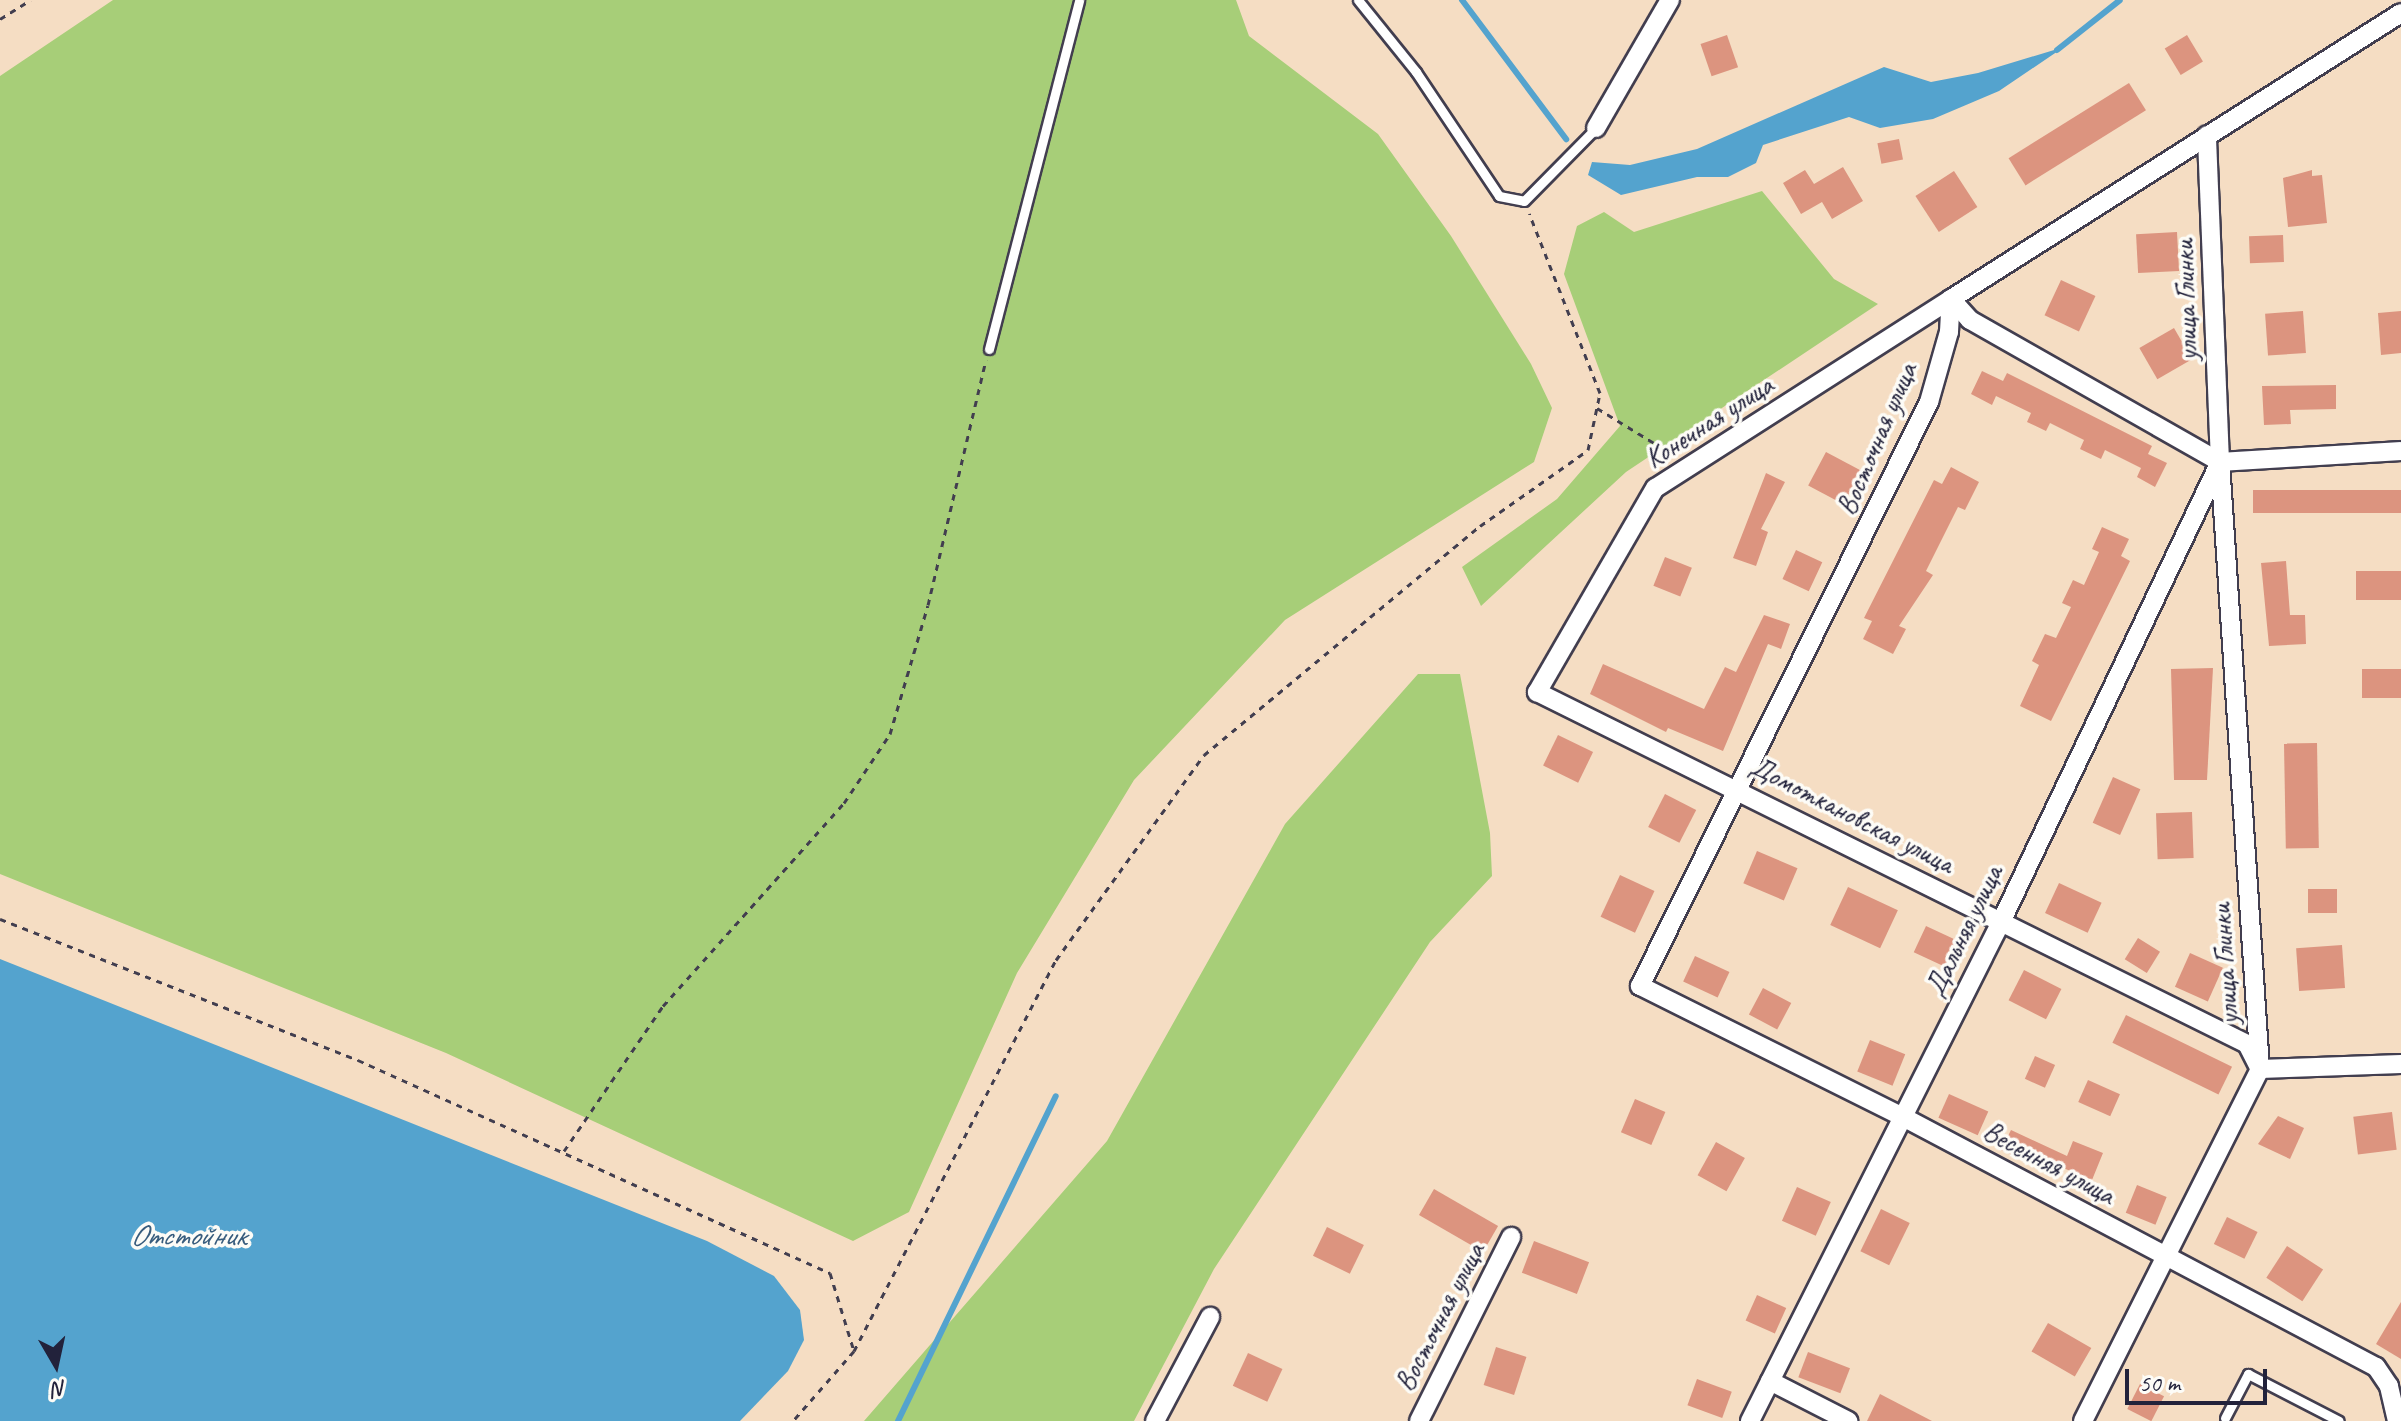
<!DOCTYPE html>
<html>
<head>
<meta charset="utf-8">
<style>
	body { margin:0 }
	#map { position:relative; width:2401px; height:1421px; overflow:hidden; background:#f5ddc3; font-family:Caveat,sans-serif }
	div>[style] { position:absolute }
	[style*='--x'] { left:calc(var(--x)*1px); top:calc(var(--y)*1px); width:calc(var(--w)*1px); rotate:calc(var(--a)*1deg) }
	.green>* { inset:0; background:#a7ce78 }
	.water>* { inset:0; background:#54a3ce }
	.stream>* { height:6px; margin:-3px; padding:0 3px; transform-origin:3px; border-radius:3px; background:#54a3ce }
	.building>* { inset:0; background:#dc947f; transform-origin:0 0 }
	.path>* { height:3px; margin-top:-1.5px; transform-origin:0; background:repeating-linear-gradient(90deg,#423e4f 0 6px,transparent 0 12px) }
	.roads { filter:drop-shadow(2px 0 #423e4f) drop-shadow(-2px 0 #423e4f) drop-shadow(0 2px #423e4f) drop-shadow(0 -2px #423e4f) }
	.lane>* { height:9px; margin:-4.5px; padding:0 4.5px; transform-origin:4.5px; border-radius:4.5px; background:#fff }
	.street>* { height:18px; margin:-9px; padding:0 9px; transform-origin:9px; border-radius:9px; background:#fff }
	span { translate:-50% -50%; white-space:nowrap; text-align:center; line-height:1.15; -webkit-text-stroke:7px #fdfcf7; paint-order:stroke }
	.street-label { font-size:28px; color:#22223b }
	.water-label { font-size:30px; color:#385c7d; font-style:italic }
	.north { position:absolute; left:16px; top:1325px; width:80px; height:80px; -webkit-text-stroke:6px #fdfcf7; paint-order:stroke; rotate:171deg; font-size:22px; font-weight:700; line-height:32px; text-align:center; color:#22223b }
	.north::after { content:''; display:block; margin:auto; width:28px; height:36px; background:#22223b; clip-path:polygon(50% 0,100% 100%,50% 72%,0 100%) }
	.scale { position:absolute; left:2125px; top:1369px; width:142px; height:36px; box-sizing:border-box; border:4px solid #22223b; border-top:0; padding-left:10px; font-size:24px; line-height:28px; white-space:nowrap; color:#22223b; -webkit-text-stroke:6px #fdfcf7; paint-order:stroke }
</style>
</head>
<body>
<div id="map">
	<div class="green">
		<i style="clip-path:polygon(113px 0,1236px 0,1249px 36px,1378px 134px,1451px 236px,1531px 364px,1552px 408px,1534px 462px,1285px 620px,1134px 780px,1017px 973px,909px 1212px,853px 1241px,446px 1053px,0 874px,0 76px)"></i>
		<i style="clip-path:polygon(1762px 191px,1834px 279px,1878px 304px,1626px 472px,1481px 606px,1462px 567px,1557px 499px,1620px 426px,1564px 274px,1577px 226px,1604px 212px,1634px 232px)"></i>
		<i style="clip-path:polygon(1418px 674px,1460px 674px,1490px 833px,1492px 876px,1430px 942px,1214px 1269px,1134px 1421px,864px 1421px,1107px 1141px,1285px 824px)"></i>
	</div>
	<div class="water">
		<i style="clip-path:polygon(2064px 47px,1999px 91px,1933px 119px,1880px 128px,1849px 117px,1763px 145px,1756px 163px,1728px 177px,1697px 177px,1621px 195px,1588px 175px,1592px 162px,1630px 165px,1697px 149px,1884px 67px,1931px 82px,1978px 73px)"></i>
		<i style="clip-path:polygon(0 959px,707px 1241px,774px 1276px,800px 1310px,804px 1340px,788px 1371px,740px 1421px,0 1421px)"></i>
	</div>
	<div class="stream">
		<i style="--x:1462;--y:0;--w:174;--a:53.2"></i>
		<i style="--x:2057;--y:50;--w:80;--a:-38.4"></i>
		<i style="--x:898;--y:1421;--w:361;--a:-64.1"></i>
	</div>
	<div class="building">
		<i style="left:1727px;top:35px;width:34px;height:28px;rotate:71deg"></i>
		<i style="left:2187px;top:35px;width:31px;height:26px;rotate:59deg"></i>
		<i style="left:2129px;top:83px;width:32px;height:142px;rotate:58deg"></i>
		<i style="left:1899px;top:139px;width:21px;height:22px;rotate:79deg"></i>
		<i style="clip-path:polygon(1843px 167px,1863px 201px,1832px 219px,1822px 202px,1801px 214px,1783px 183px,1805px 170px,1814px 184px)"></i>
		<i style="clip-path:polygon(2312px 170px,2312px 176px,2322px 175px,2327px 223px,2288px 227px,2283px 178px)"></i>
		<i style="left:1954px;top:171px;width:43px;height:46px;rotate:57deg"></i>
		<i style="left:2177px;top:232px;width:39px;height:41px;rotate:87deg"></i>
		<i style="left:2283px;top:235px;width:27px;height:34px;rotate:88deg"></i>
		<i style="left:2061px;top:280px;width:38px;height:39px;rotate:25deg"></i>
		<i style="left:2303px;top:311px;width:42px;height:38px;rotate:86deg"></i>
		<i style="clip-path:polygon(2401px 311px,2401px 353px,2381px 355px,2378px 313px)"></i>
		<i style="left:2174px;top:328px;width:36px;height:40px;rotate:60deg"></i>
		<i style="clip-path:polygon(1982px 371px,2003px 381px,2007px 373px,2152px 446px,2148px 454px,2167px 463px,2155px 487px,2137px 477px,2141px 468px,2105px 450px,2101px 459px,2080px 449px,2084px 440px,2050px 423px,2046px 431px,2027px 422px,2031px 413px,1996px 396px,1992px 405px,1971px 394px)"></i>
		<i style="clip-path:polygon(2336px 385px,2336px 409px,2290px 410px,2291px 424px,2264px 425px,2262px 386px)"></i>
		<i style="left:1826px;top:452px;width:40px;height:38px;rotate:28deg"></i>
		<i style="clip-path:polygon(1951px 467px,1979px 482px,1965px 510px,1958px 507px,1926px 571px,1933px 575px,1899px 626px,1906px 629px,1893px 654px,1863px 639px,1872px 621px,1864px 618px,1934px 480px,1942px 484px)"></i>
		<i style="clip-path:polygon(1766px 473px,1785px 482px,1761px 529px,1768px 532px,1756px 566px,1733px 558px)"></i>
		<i style="left:2401px;top:490px;width:23px;height:148px;rotate:90deg"></i>
		<i style="clip-path:polygon(2102px 527px,2129px 539px,2121px 556px,2130px 561px,2051px 721px,2020px 706px,2039px 665px,2032px 661px,2045px 634px,2056px 638px,2071px 607px,2062px 603px,2073px 580px,2084px 585px,2099px 552px,2092px 549px)"></i>
		<i style="left:1796px;top:550px;width:29px;height:32px;rotate:25deg"></i>
		<i style="left:1665px;top:557px;width:29px;height:31px;rotate:22deg"></i>
		<i style="clip-path:polygon(2286px 561px,2290px 615px,2305px 615px,2306px 644px,2269px 646px,2261px 563px)"></i>
		<i style="left:2401px;top:571px;width:29px;height:45px;rotate:90deg"></i>
		<i style="clip-path:polygon(1764px 615px,1790px 624px,1781px 649px,1768px 644px,1723px 751px,1668px 728px,1666px 732px,1590px 694px,1603px 664px,1704px 709px,1725px 667px,1736px 672px)"></i>
		<i style="clip-path:polygon(2213px 668px,2207px 780px,2174px 780px,2171px 669px)"></i>
		<i style="left:2401px;top:669px;width:29px;height:39px;rotate:90deg"></i>
		<i style="left:1558px;top:735px;width:39px;height:34px;rotate:26deg"></i>
		<i style="left:2317px;top:743px;width:105px;height:33px;rotate:89deg"></i>
		<i style="left:2113px;top:777px;width:30px;height:50px;rotate:24deg"></i>
		<i style="left:1665px;top:794px;width:35px;height:37px;rotate:27deg"></i>
		<i style="left:2192px;top:812px;width:46px;height:36px;rotate:88deg"></i>
		<i style="left:1757px;top:851px;width:44px;height:35px;rotate:23deg"></i>
		<i style="left:1620px;top:875px;width:38px;height:46px;rotate:25deg"></i>
		<i style="left:2059px;top:883px;width:47px;height:33px;rotate:25deg"></i>
		<i style="left:1848px;top:887px;width:55px;height:42px;rotate:25deg"></i>
		<i style="left:2308px;top:889px;width:29px;height:24px"></i>
		<i style="left:1926px;top:926px;width:35px;height:29px;rotate:25deg"></i>
		<i style="left:2138px;top:938px;width:26px;height:25px;rotate:32deg"></i>
		<i style="left:2342px;top:945px;width:43px;height:46px;rotate:86deg"></i>
		<i style="left:2190px;top:953px;width:36px;height:37px;rotate:24deg"></i>
		<i style="left:1695px;top:956px;width:38px;height:28px;rotate:25deg"></i>
		<i style="left:2024px;top:970px;width:42px;height:34px;rotate:27deg"></i>
		<i style="left:1763px;top:988px;width:32px;height:30px;rotate:28deg"></i>
		<i style="left:2126px;top:1015px;width:118px;height:31px;rotate:26deg"></i>
		<i style="left:1870px;top:1040px;width:38px;height:34px;rotate:22deg"></i>
		<i style="left:2035px;top:1056px;width:22px;height:25px;rotate:24deg"></i>
		<i style="left:2088px;top:1080px;width:35px;height:24px;rotate:24deg"></i>
		<i style="left:1949px;top:1094px;width:43px;height:26px;rotate:24deg"></i>
		<i style="left:1635px;top:1099px;width:33px;height:36px;rotate:23deg"></i>
		<i style="left:2392px;top:1112px;width:38px;height:39px;rotate:83deg"></i>
		<i style="clip-path:polygon(2278px 1116px,2304px 1128px,2290px 1159px,2258px 1144px)"></i>
		<i style="clip-path:polygon(2011px 1130px,2067px 1156px,2073px 1141px,2103px 1153px,2092px 1180px,2037px 1157px,2034px 1165px,2001px 1150px)"></i>
		<i style="left:1716px;top:1142px;width:33px;height:38px;rotate:29deg"></i>
		<i style="left:2137px;top:1185px;width:32px;height:30px;rotate:22deg"></i>
		<i style="left:1797px;top:1187px;width:37px;height:37px;rotate:24deg"></i>
		<i style="left:1434px;top:1189px;width:74px;height:30px;rotate:30deg"></i>
		<i style="left:1881px;top:1209px;width:32px;height:47px;rotate:26deg"></i>
		<i style="left:2227px;top:1217px;width:34px;height:30px;rotate:26deg"></i>
		<i style="left:1327px;top:1227px;width:41px;height:32px;rotate:26deg"></i>
		<i style="left:1534px;top:1241px;width:59px;height:34px;rotate:21deg"></i>
		<i style="left:2287px;top:1246px;width:43px;height:38px;rotate:33deg"></i>
		<i style="left:1757px;top:1295px;width:32px;height:28px;rotate:24deg"></i>
		<i style="clip-path:polygon(2401px 1302px,2401px 1359px,2376px 1344px)"></i>
		<i style="left:2048px;top:1323px;width:50px;height:33px;rotate:30deg"></i>
		<i style="left:1496px;top:1347px;width:32px;height:40px;rotate:18deg"></i>
		<i style="left:1808px;top:1352px;width:45px;height:27px;rotate:21deg"></i>
		<i style="left:1248px;top:1353px;width:38px;height:36px;rotate:25deg"></i>
		<i style="left:1697px;top:1379px;width:37px;height:28px;rotate:20deg"></i>
		<i style="left:2140px;top:1384px;width:27px;height:28px;rotate:27deg"></i>
		<i style="clip-path:polygon(1880px 1394px,1932px 1421px,1867px 1421px)"></i>
	</div>
	<div class="path">
		<i style="--x:0;--y:19;--w:36;--a:-32"></i>
		<i style="--x:1597;--y:408;--w:88;--a:31.5"></i>
		<i style="--x:0;--y:919;--w:385;--a:21.5"></i>
		<i style="--x:358;--y:1060;--w:518;--a:24.29"></i>
		<i style="--x:830;--y:1273;--w:82;--a:72.9"></i>
		<i style="--x:854;--y:1351;--w:93;--a:131.1"></i>
		<i style="--x:564;--y:1151;--w:176;--a:-55.7"></i>
		<i style="--x:663;--y:1006;--w:272;--a:-48.3"></i>
		<i style="--x:844;--y:803;--w:83;--a:-56.3"></i>
		<i style="--x:890;--y:734;--w:134;--a:-73.6"></i>
		<i style="--x:928;--y:605;--w:252;--a:-76.7"></i>
		<i style="--x:854;--y:1351;--w:440;--a:-62.7"></i>
		<i style="--x:1056;--y:960;--w:253;--a:-54.2"></i>
		<i style="--x:1204;--y:755;--w:359;--a:-39.7"></i>
		<i style="--x:1480;--y:526;--w:132;--a:-35.1"></i>
		<i style="--x:1588;--y:450;--w:58;--a:-78.1"></i>
		<i style="--x:1600;--y:393;--w:193;--a:-111.5"></i>
	</div>
	<div class="roads">
		<div class="lane">
			<i style="--x:1358;--y:0;--w:92;--a:51.1"></i>
			<i style="--x:1416;--y:72;--w:149;--a:56.2"></i>
			<i style="--x:1499;--y:196;--w:25;--a:11"></i>
			<i style="--x:1524;--y:201;--w:103;--a:-45.4"></i>
			<i style="--x:989;--y:349;--w:360;--a:-75.5"></i>
			<i style="--x:2225;--y:1418;--w:50;--a:-62.4"></i>
			<i style="--x:2248;--y:1374;--w:102;--a:27.3"></i>
		</div>
		<div class="street">
			<i style="--x:1596;--y:128;--w:148;--a:-60"></i>
			<i style="--x:2220;--y:462;--w:181;--a:-3.5"></i>
			<i style="--x:1770;--y:1381;--w:88;--a:27.1"></i>
			<i style="--x:1155;--y:1421;--w:118;--a:-62.1"></i>
			<i style="--x:1419;--y:1421;--w:206;--a:-63.4"></i>
			<i style="--x:1750;--y:1421;--w:559;--a:-63.3"></i>
			<i style="--x:2001;--y:922;--w:509;--a:-64.54"></i>
			<i style="--x:2220;--y:462;--w:327;--a:-92.3"></i>
			<i style="--x:2083;--y:1421;--w:394;--a:-63.3"></i>
			<i style="--x:2260;--y:1069;--w:608;--a:-93.77"></i>
			<i style="--x:2220;--y:462;--w:288;--a:-150.4"></i>
			<i style="--x:1970;--y:320;--w:28;--a:-132"></i>
			<i style="--x:1951;--y:299;--w:351;--a:147.4"></i>
			<i style="--x:1655;--y:488;--w:236;--a:120"></i>
			<i style="--x:1537;--y:692;--w:792;--a:26.37"></i>
			<i style="--x:2247;--y:1044;--w:28;--a:63"></i>
			<i style="--x:2260;--y:1069;--w:141;--a:-2"></i>
			<i style="--x:2397;--y:1421;--w:36;--a:-103"></i>
			<i style="--x:2389;--y:1386;--w:23;--a:-124"></i>
			<i style="--x:2376;--y:1367;--w:535;--a:-152.14"></i>
			<i style="--x:1903;--y:1117;--w:294;--a:-153.5"></i>
			<i style="--x:1640;--y:986;--w:652;--a:-63.67"></i>
			<i style="--x:1929;--y:402;--w:73;--a:-74.1"></i>
			<i style="--x:1949;--y:332;--w:33;--a:-87"></i>
			<i style="--x:1951;--y:299;--w:533;--a:-32.44"></i>
		</div>
	</div>
	<div class="street-label">
		<span style="left:2186px;top:300px;rotate:-92deg">улица Глинки</span>
		<span style="left:1709px;top:422px;rotate:-33deg">Конечная улица</span>
		<span style="left:1877px;top:439px;rotate:-67deg">Восточная улица</span>
		<span style="left:1852px;top:815px;rotate:27deg">Домоткановская улица</span>
		<span style="left:1964px;top:931px;rotate:-64deg">Дальняя улица</span>
		<span style="left:2225px;top:964px;rotate:-94deg">улица Глинки</span>
		<span style="left:2049px;top:1163px;rotate:28deg">Весенняя улица</span>
		<span style="left:1440px;top:1317px;rotate:-63deg">Восточная улица</span>
	</div>
	<div class="water-label">
		<span style="left:188px;top:1235px">Отстойник</span>
	</div>
	<div class="north">N</div>
	<div class="scale">50 m</div>
</div>
</body>
</html>
